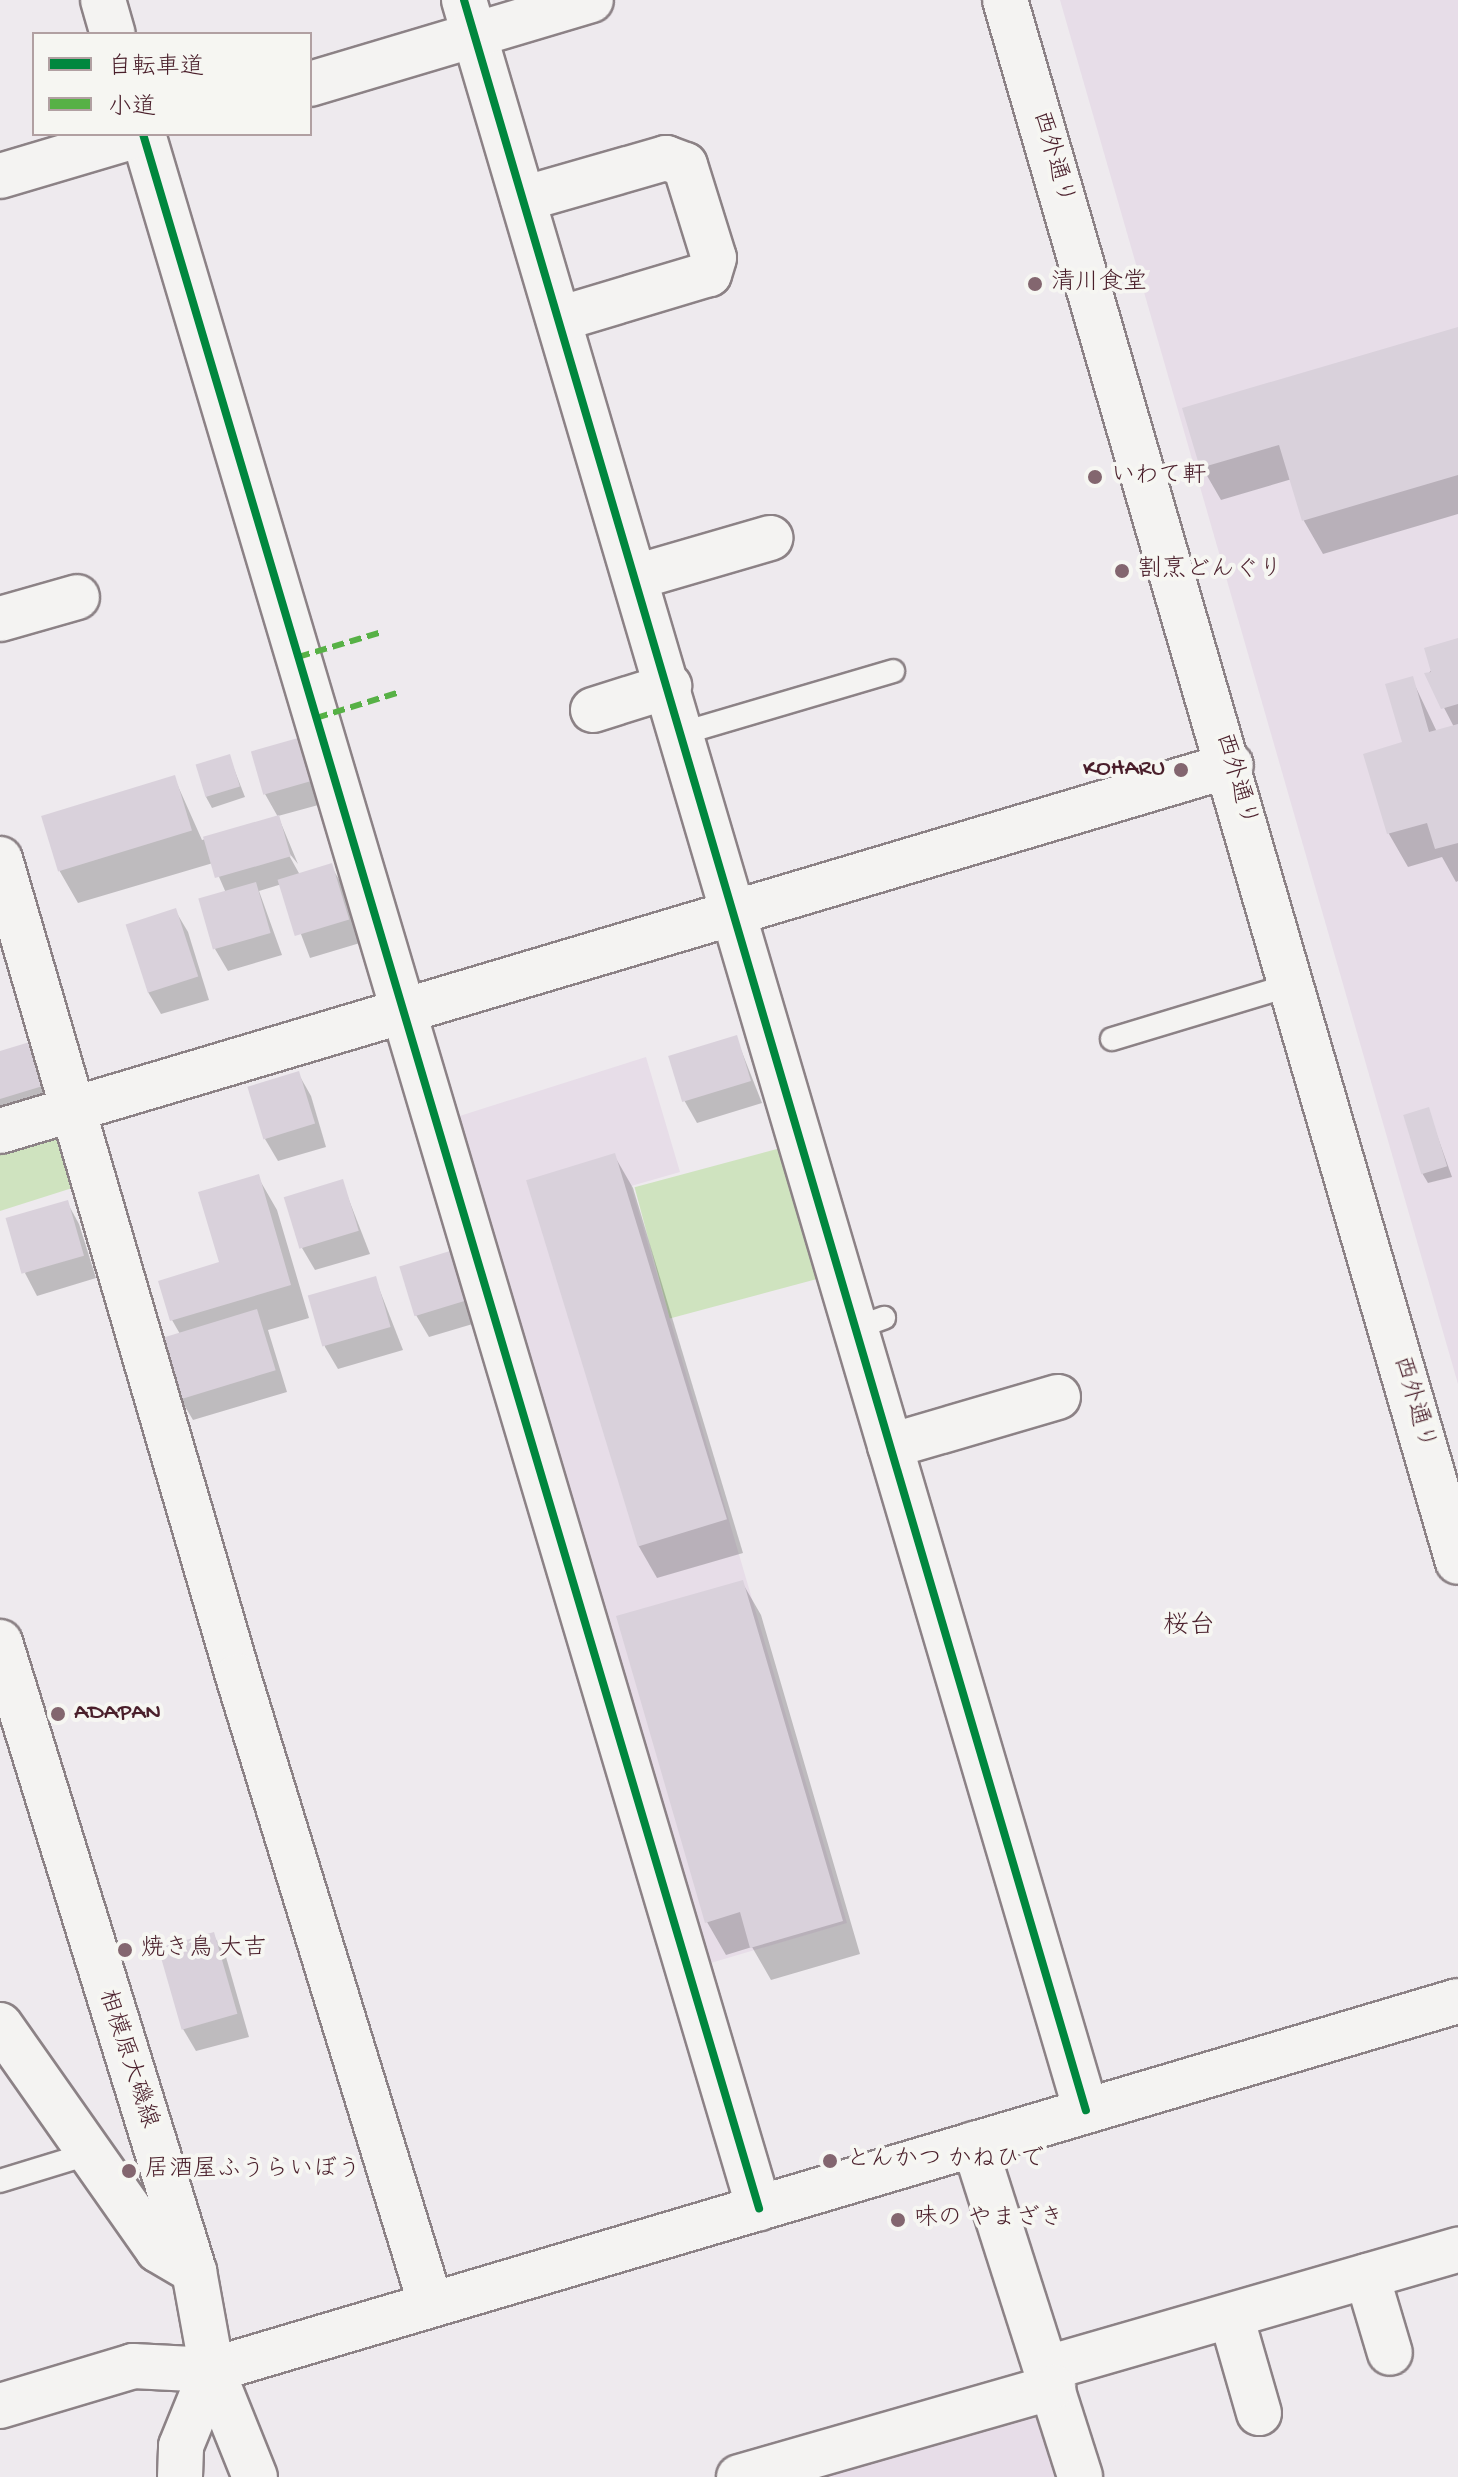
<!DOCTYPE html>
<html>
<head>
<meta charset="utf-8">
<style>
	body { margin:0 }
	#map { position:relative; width:1458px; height:2477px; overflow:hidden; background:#eeeaee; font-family:"Gochi Hand","Klee One",sans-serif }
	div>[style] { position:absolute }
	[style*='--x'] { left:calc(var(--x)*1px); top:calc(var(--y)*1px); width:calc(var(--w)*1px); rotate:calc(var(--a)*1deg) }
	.built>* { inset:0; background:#e7dde8 }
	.green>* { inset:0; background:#cfe3bf; transform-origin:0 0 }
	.shadow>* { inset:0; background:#0003 }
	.building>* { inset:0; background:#d9d1db; transform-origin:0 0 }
	.roads { filter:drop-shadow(2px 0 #8c8286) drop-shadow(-2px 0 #8c8286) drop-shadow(0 2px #8c8286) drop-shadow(0 -2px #8c8286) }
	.service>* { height:22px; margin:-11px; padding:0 11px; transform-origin:11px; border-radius:11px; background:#f4f3f2 }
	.minor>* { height:44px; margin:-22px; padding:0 22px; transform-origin:22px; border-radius:22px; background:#f4f3f2 }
	.tertiary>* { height:44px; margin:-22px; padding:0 22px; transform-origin:22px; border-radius:22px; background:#f4f3f2 }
	.primary>* { height:44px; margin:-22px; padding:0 22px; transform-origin:22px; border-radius:22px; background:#f4f3f2 }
	.quiet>* { height:6px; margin-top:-3px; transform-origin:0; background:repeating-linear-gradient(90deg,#57b146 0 12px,transparent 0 18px) }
	.cycleway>* { height:8px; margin:-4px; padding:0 4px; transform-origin:4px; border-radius:4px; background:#00873e }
	.dots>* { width:22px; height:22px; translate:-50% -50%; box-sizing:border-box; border:4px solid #f6f6f2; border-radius:50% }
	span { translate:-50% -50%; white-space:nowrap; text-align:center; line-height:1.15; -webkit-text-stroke:8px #f6f6f2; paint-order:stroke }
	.street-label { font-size:24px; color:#4a1f2b }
	.poi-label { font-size:24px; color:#4a1f2b }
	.left { translate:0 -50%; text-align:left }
	.right { translate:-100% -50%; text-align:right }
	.neighbourhood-label { font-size:26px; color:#4a1f2b }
	.legend { position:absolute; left:32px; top:32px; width:280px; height:104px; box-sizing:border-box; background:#f6f6f2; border:2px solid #b1a0a2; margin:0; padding:10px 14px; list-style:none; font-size:24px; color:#4a1f2b }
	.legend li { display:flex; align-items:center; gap:16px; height:40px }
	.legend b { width:40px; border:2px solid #b1a0a2 }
</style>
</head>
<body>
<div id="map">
	<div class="built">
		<i style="clip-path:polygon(1060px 0,1458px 0,1458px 1384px)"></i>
		<i style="clip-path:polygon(646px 1057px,680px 1172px,631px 1186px,847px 1923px,697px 1967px,447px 1120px)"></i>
		<i style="clip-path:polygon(1034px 2398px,1067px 2477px,765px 2477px)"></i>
	</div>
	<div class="green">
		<i style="clip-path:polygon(65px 1124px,88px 1183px,0 1211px,0 1144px)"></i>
		<i style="left:792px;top:1145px;width:136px;height:163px;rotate:75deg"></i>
	</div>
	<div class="shadow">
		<i style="clip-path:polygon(1458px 329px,1458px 514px,1323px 554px,1304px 521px,1292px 479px,1221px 500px,1202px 467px)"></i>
		<i style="clip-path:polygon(1458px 640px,1458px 881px,1456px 882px,1442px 857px,1408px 867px,1389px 834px,1365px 755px,1405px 743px,1412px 679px,1437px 732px,1454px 727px,1427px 675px)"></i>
		<i style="clip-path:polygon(297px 740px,322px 804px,278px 816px,298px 864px,285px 848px,300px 875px,331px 866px,344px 888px,360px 943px,310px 958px,282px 884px,259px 891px,282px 955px,228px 971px,215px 949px,226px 893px,213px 863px,78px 903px,59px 870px,174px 777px,202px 840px,278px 817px,265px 794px)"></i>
		<i style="clip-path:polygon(229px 756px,245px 797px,212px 808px,206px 797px)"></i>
		<i style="clip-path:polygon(175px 910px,188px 932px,209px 1000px,161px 1014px,148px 992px)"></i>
		<i style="clip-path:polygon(736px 1037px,762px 1103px,697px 1123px,684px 1100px)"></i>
		<i style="clip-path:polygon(32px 1044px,58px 1107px,0 1125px,0 1053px)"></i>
		<i style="clip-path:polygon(298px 1073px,311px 1096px,326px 1147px,278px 1161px,265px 1139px)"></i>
		<i style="clip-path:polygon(1428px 1110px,1452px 1177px,1428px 1183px,1422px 1173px)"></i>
		<i style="clip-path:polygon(614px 1155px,633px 1188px,743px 1553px,657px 1578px,638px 1545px)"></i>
		<i style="clip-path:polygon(258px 1177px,277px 1210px,309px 1318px,268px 1330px,287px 1392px,193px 1420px,180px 1398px,180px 1334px,172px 1320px,222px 1264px)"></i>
		<i style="clip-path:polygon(342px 1182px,370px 1254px,315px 1270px,302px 1248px)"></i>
		<i style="clip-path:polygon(67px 1202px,79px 1224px,96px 1278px,37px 1296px,25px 1273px)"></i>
		<i style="clip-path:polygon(449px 1253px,476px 1323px,429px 1337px,416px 1315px)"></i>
		<i style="clip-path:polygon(375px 1278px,403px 1350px,338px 1369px,325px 1347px,311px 1297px)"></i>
		<i style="clip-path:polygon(742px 1582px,761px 1615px,860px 1954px,771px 1980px,752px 1947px,726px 1955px,707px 1922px)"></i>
		<i style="clip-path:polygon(213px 1934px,226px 1957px,249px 2037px,196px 2051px,183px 2029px)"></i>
	</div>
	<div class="building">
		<i style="clip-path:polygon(1458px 327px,1458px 475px,1302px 521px,1279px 445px,1200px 468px,1182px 408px)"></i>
		<i style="clip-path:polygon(1458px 638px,1458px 704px,1441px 709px,1424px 673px,1431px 672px,1424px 648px)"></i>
		<i style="clip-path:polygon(1413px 676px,1429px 732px,1458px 724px,1458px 843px,1435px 849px,1427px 823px,1387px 834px,1363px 754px,1402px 742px,1385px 684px)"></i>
		<i style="left:298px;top:738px;width:45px;height:49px;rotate:74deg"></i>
		<i style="left:230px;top:754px;width:34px;height:36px;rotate:73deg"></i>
		<i style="left:175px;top:775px;width:58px;height:140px;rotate:73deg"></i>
		<i style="left:279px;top:815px;width:43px;height:79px;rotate:74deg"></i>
		<i style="left:332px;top:863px;width:59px;height:57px;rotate:73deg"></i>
		<i style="left:256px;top:882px;width:53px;height:60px;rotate:74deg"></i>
		<i style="left:176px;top:908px;width:72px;height:53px;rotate:72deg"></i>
		<i style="left:737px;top:1035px;width:48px;height:72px;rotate:73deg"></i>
		<i style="clip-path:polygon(33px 1041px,46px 1085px,0 1099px,0 1051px)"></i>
		<i style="left:299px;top:1071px;width:55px;height:54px;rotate:73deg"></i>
		<i style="left:1429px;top:1107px;width:62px;height:27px;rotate:73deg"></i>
		<i style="left:615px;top:1153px;width:383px;height:93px;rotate:73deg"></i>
		<i style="clip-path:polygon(259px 1174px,291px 1285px,170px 1321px,158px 1281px,219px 1262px,198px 1192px)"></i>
		<i style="left:343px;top:1179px;width:54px;height:62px;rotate:73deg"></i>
		<i style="left:68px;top:1200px;width:58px;height:65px;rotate:74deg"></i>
		<i style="left:450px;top:1251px;width:52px;height:53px;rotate:73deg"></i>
		<i style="left:376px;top:1276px;width:53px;height:71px;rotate:74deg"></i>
		<i style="left:257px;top:1309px;width:64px;height:101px;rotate:73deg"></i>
		<i style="clip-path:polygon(743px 1580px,843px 1921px,750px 1948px,740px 1912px,705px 1923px,616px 1616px)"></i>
		<i style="left:214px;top:1932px;width:85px;height:58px;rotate:74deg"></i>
	</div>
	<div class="roads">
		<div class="service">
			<i style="--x:683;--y:733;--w:219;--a:-16.4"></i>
			<i style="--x:1112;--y:1039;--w:190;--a:-16.8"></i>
			<i style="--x:856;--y:1328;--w:30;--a:-20"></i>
			<i style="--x:0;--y:2181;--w:92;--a:-17.1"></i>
		</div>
		<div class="minor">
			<i style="--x:103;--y:0;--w:35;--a:74"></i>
			<i style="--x:464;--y:0;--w:2200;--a:73.58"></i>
			<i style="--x:310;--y:84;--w:293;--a:-16.6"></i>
			<i style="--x:143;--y:134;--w:2164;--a:73.46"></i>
			<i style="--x:0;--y:176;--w:148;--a:-16.5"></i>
			<i style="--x:523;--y:199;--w:149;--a:-16"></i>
			<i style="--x:666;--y:158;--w:20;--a:20"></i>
			<i style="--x:685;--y:165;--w:97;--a:72.7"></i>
			<i style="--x:714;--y:258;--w:17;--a:107"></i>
			<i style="--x:709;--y:274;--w:157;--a:163.3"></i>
			<i style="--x:636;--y:577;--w:140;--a:-16.2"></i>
			<i style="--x:0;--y:619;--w:80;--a:-15.9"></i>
			<i style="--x:593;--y:710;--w:80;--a:-17.5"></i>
			<i style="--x:0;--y:859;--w:851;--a:73.76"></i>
			<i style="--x:238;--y:1676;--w:658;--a:72.94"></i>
			<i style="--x:0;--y:1131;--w:1284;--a:-16.56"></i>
			<i style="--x:890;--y:1446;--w:175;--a:-16.3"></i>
			<i style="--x:0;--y:2025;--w:275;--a:54.9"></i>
			<i style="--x:158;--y:2250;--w:42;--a:30.3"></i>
			<i style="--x:974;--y:2144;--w:349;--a:72.3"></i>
			<i style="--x:1367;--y:2276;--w:80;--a:73.4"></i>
			<i style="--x:1231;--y:2316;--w:101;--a:73.9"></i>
			<i style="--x:1048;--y:2368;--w:427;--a:-16.1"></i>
			<i style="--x:0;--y:2406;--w:139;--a:-16.7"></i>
			<i style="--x:133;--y:2366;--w:79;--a:2.9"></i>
			<i style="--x:739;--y:2477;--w:327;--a:-16"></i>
		</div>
		<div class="tertiary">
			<i style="--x:1005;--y:0;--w:1626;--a:73.83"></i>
			<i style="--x:212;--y:2370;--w:1299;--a:-16.5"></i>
		</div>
		<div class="primary">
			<i style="--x:0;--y:1642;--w:658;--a:72.86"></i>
			<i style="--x:194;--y:2271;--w:101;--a:79.7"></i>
			<i style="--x:212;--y:2370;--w:115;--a:68.1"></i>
			<i style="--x:180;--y:2477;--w:31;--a:-88"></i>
			<i style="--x:181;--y:2446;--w:82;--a:-67.8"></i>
		</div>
	</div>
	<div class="quiet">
		<i style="--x:298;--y:657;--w:88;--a:-16.6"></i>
		<i style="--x:316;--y:718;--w:85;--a:-17.2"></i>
	</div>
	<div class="cycleway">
		<i style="--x:464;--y:0;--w:2200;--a:73.58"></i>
		<i style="--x:143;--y:134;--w:2164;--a:73.46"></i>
	</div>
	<div class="dots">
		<i style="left:1035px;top:284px;background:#83666f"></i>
		<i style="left:1095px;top:477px;background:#83666f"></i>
		<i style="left:1122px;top:571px;background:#83666f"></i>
		<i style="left:1181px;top:770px;background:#83666f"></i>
		<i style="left:58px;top:1714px;background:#83666f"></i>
		<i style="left:125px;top:1950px;background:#83666f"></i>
		<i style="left:830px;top:2161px;background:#83666f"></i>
		<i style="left:129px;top:2171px;background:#83666f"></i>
		<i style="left:898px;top:2220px;background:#83666f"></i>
	</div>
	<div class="street-label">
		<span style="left:1052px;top:158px;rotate:74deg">西外通り</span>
		<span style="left:1235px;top:780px;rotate:74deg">西外通り</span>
		<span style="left:1413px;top:1403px;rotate:74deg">西外通り</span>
		<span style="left:127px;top:2059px;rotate:72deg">相模原大磯線</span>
	</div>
	<div class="poi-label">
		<span class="left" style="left:1051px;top:284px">清川食堂</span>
		<span class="left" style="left:1111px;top:477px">いわて軒</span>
		<span class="left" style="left:1138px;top:571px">割烹どんぐり</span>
		<span class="right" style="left:1165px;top:770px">KOHARU</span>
		<span class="left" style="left:74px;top:1714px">ADAPAN</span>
		<span class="left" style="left:141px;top:1950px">焼き鳥 大吉</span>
		<span class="left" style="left:846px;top:2161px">とんかつ かねひで</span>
		<span class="left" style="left:145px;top:2171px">居酒屋ふうらいぼう</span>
		<span class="left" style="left:914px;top:2220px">味の やまざき</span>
	</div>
	<div class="neighbourhood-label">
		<span style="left:1189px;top:1628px">桜台</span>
	</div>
	<ul class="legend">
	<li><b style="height:10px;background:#00873e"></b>自転車道</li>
	<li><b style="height:10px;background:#57b146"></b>小道</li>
	</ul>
</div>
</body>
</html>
